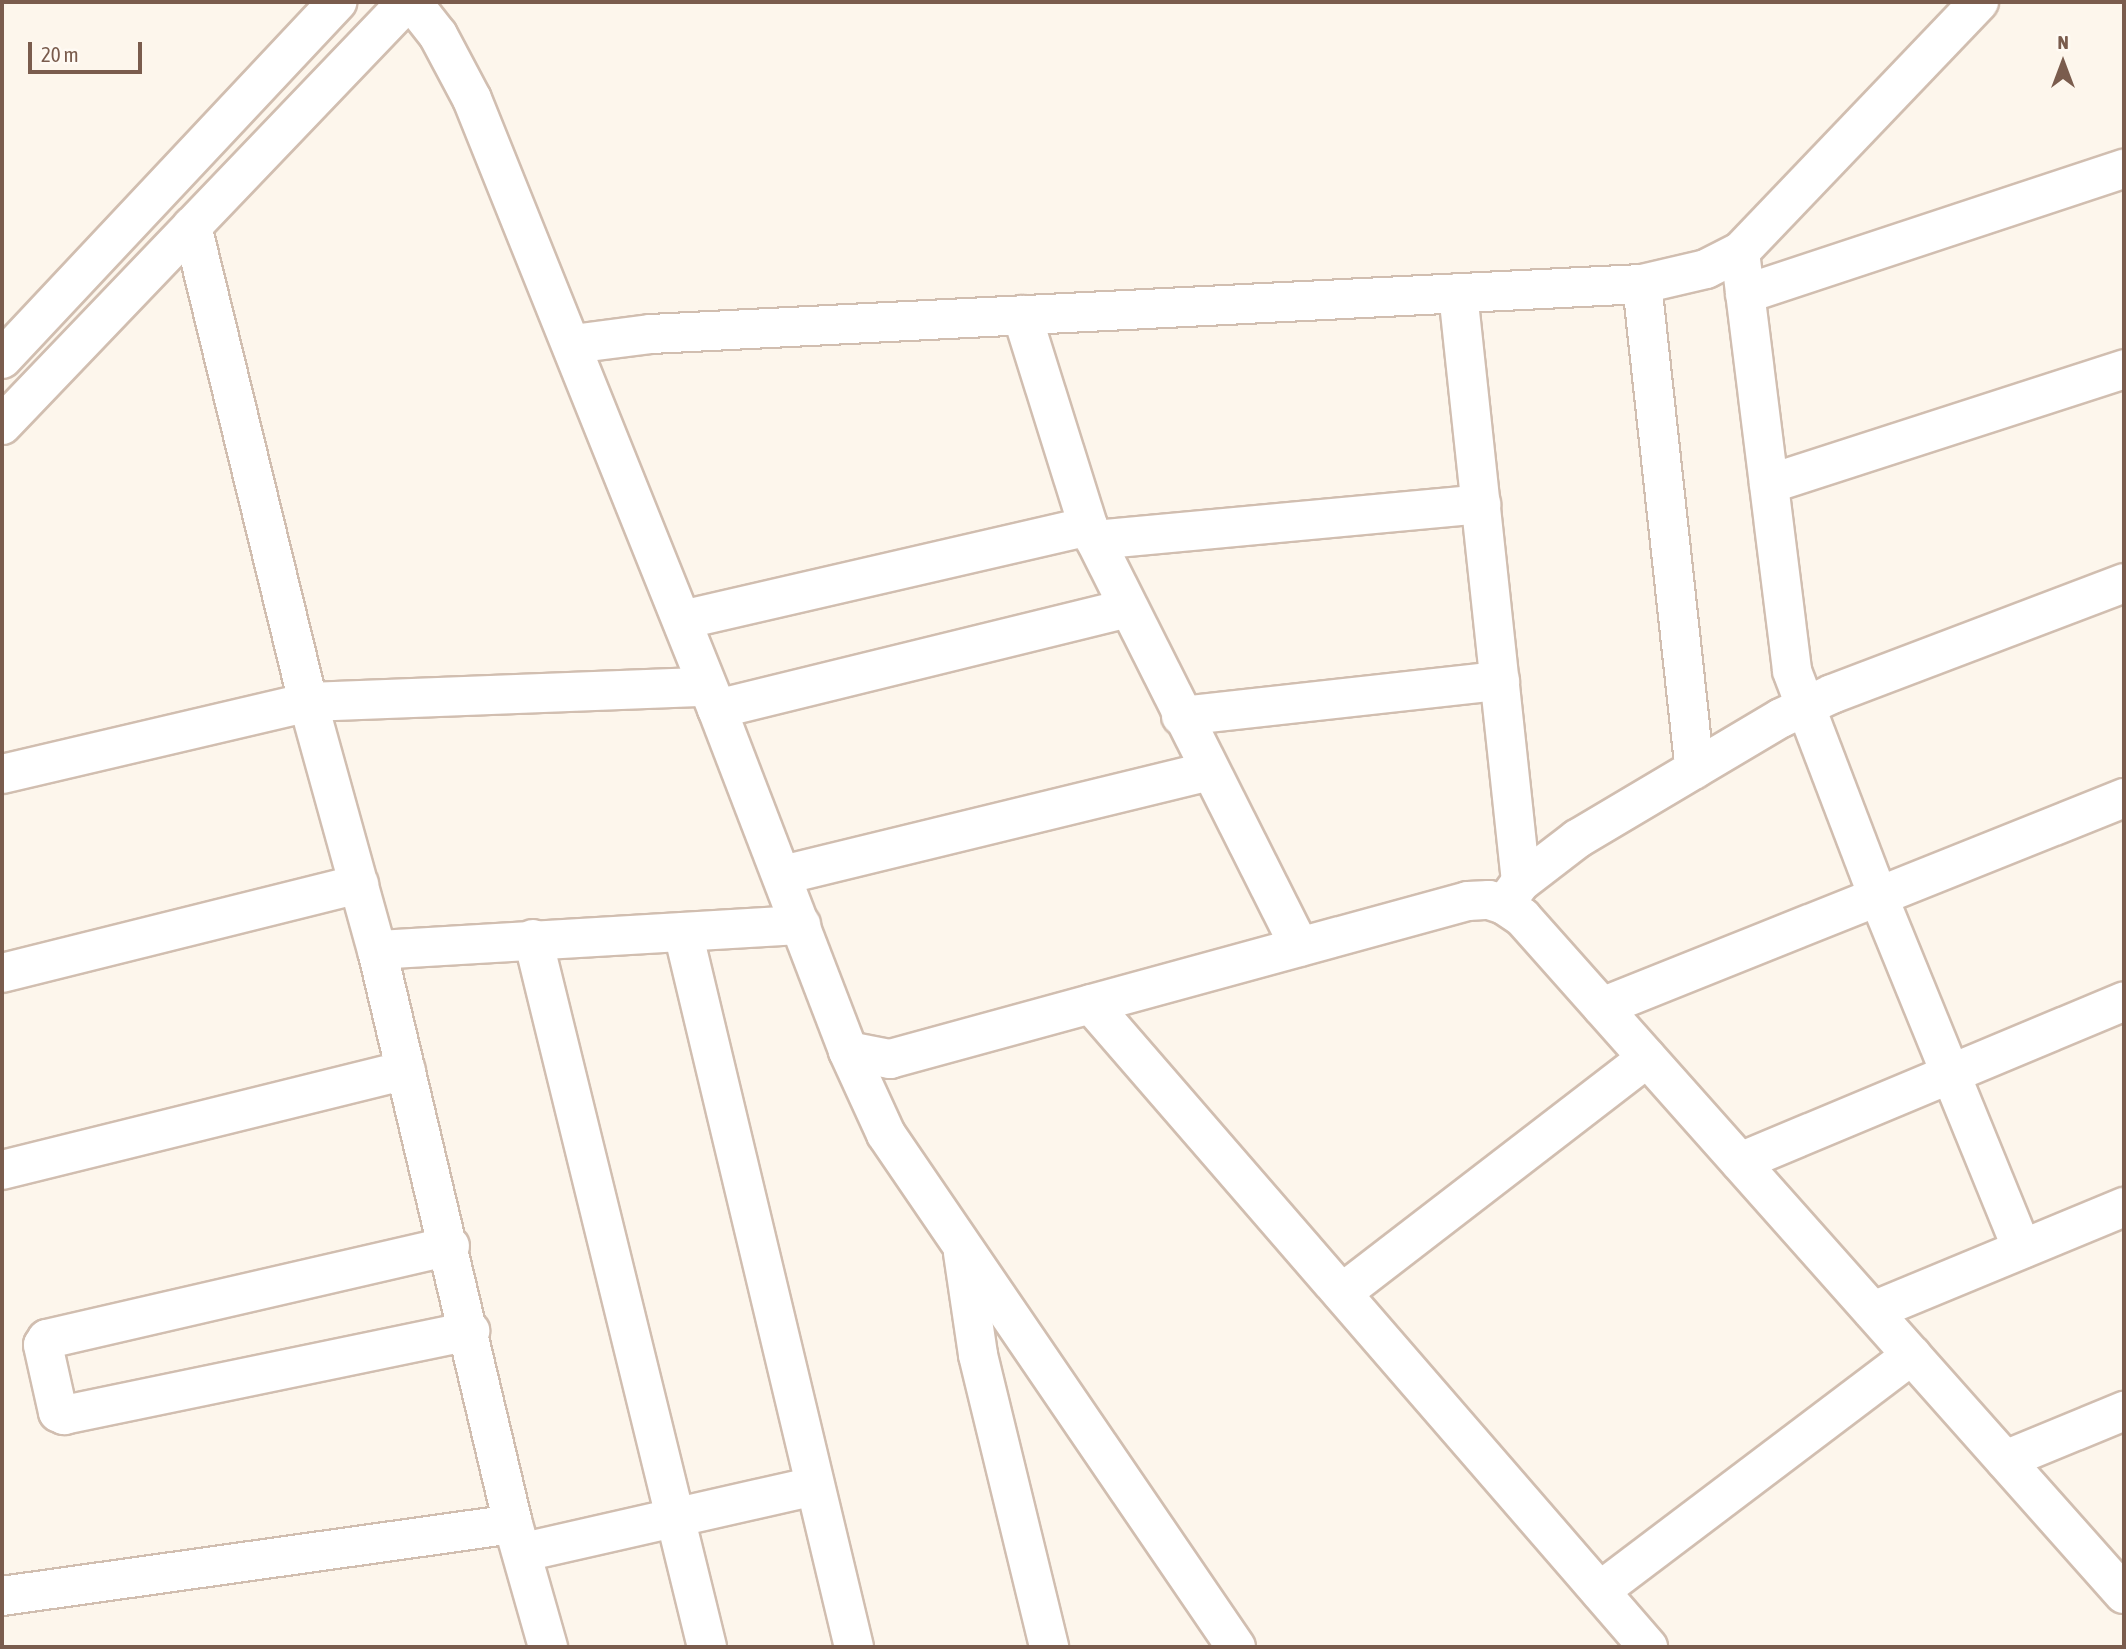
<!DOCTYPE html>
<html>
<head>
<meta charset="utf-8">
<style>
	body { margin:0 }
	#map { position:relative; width:2126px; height:1649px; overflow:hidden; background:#fdf6ec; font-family:"Asap Condensed",sans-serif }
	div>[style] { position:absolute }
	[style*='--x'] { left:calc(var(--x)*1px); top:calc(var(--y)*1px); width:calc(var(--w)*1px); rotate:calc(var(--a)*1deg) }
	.roads { filter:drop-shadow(2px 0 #d1beb0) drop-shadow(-2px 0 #d1beb0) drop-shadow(0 2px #d1beb0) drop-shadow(0 -2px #d1beb0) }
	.minor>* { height:38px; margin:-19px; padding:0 19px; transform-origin:19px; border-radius:19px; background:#fff }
	.tertiary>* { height:38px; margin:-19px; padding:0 19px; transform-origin:19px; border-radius:19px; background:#fff }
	span { translate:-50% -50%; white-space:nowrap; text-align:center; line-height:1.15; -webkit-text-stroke:5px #fffaf3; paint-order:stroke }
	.frame { position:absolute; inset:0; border:4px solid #7a5c4d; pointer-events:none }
	.north { position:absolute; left:2028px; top:28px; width:70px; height:70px; -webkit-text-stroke:5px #fffaf3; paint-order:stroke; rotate:0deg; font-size:19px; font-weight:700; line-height:28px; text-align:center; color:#7a5c4d }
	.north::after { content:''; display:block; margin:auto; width:24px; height:32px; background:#7a5c4d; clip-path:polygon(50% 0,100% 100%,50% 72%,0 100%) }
	.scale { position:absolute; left:28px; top:42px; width:114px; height:32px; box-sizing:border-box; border:4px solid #7a5c4d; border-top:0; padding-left:9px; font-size:21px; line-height:24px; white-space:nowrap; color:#7a5c4d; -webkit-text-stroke:5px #fffaf3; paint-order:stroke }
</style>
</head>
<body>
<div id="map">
	<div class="roads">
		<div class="minor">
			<i style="--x:412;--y:2;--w:42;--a:51.8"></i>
			<i style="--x:438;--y:35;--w:72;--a:62"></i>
			<i style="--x:472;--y:99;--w:657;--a:68.12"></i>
			<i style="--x:717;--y:709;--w:366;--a:69"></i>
			<i style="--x:848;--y:1051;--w:43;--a:10.8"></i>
			<i style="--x:890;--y:1059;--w:599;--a:-15.29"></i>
			<i style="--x:1468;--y:901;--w:21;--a:-3"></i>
			<i style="--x:1489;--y:900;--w:16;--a:18"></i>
			<i style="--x:1504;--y:905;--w:22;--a:34"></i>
			<i style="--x:1522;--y:917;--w:906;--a:48.36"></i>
			<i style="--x:192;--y:226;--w:490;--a:76.3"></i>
			<i style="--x:308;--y:702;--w:257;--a:74.5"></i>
			<i style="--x:377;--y:950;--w:590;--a:76.67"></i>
			<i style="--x:513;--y:1524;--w:128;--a:74.1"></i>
			<i style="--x:1740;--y:252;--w:422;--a:82.9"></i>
			<i style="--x:1792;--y:671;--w:241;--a:69.1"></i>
			<i style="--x:1878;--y:896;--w:381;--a:67.8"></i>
			<i style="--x:1642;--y:284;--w:488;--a:83.8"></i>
			<i style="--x:1458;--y:293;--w:592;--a:83.89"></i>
			<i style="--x:1745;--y:294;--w:399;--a:-18.3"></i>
			<i style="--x:1022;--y:315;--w:221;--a:72.6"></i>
			<i style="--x:1088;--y:526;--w:471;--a:63.3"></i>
			<i style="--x:573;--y:344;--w:79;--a:-7.3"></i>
			<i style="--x:651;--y:334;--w:992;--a:-2.89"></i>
			<i style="--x:1642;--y:284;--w:66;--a:-13.2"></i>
			<i style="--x:1706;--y:269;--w:38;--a:-27"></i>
			<i style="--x:1740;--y:252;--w:346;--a:-46.3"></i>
			<i style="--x:1769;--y:484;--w:373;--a:-17.9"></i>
			<i style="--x:1095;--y:540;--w:388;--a:-5.3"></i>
			<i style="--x:682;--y:620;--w:417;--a:-13"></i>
			<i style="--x:717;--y:709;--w:422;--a:-13.8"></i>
			<i style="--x:1181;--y:716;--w:321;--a:-6.3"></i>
			<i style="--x:2;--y:774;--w:314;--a:-13.2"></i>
			<i style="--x:308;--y:702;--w:398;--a:-2.2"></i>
			<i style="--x:783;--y:875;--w:439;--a:-13.7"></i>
			<i style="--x:1504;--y:905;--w:29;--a:-54"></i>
			<i style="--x:1521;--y:882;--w:71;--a:-37.5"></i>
			<i style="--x:1577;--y:839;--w:237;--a:-30.7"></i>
			<i style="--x:1781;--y:718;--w:56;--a:-25.2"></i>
			<i style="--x:1832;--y:694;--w:312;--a:-20.8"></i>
			<i style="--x:683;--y:932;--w:735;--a:76.55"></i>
			<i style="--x:533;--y:939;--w:729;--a:76.19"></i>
			<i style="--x:377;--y:950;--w:425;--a:-3.4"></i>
			<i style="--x:2;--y:973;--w:368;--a:-14"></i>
			<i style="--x:1091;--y:1004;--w:851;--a:49.1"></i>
			<i style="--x:1602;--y:1007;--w:562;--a:-21.82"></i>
			<i style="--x:848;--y:1051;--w:91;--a:65.4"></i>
			<i style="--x:886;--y:1134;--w:621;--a:55.7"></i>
			<i style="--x:1740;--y:1162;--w:416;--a:-22.7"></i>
			<i style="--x:2;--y:1170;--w:416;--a:-13.9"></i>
			<i style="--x:450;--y:1246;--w:414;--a:167"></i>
			<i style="--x:47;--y:1339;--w:7;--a:124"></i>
			<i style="--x:43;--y:1345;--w:69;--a:77.4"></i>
			<i style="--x:58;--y:1412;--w:7;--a:27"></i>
			<i style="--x:64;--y:1415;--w:415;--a:-11.7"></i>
			<i style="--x:963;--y:1253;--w:103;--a:81.6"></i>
			<i style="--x:978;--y:1355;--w:301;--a:76.3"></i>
			<i style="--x:1342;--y:1293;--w:385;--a:-37.6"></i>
			<i style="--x:1873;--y:1311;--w:272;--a:-22.5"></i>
			<i style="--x:2005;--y:1460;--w:129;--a:-22.4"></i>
			<i style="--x:524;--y:1552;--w:297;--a:-12.8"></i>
			<i style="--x:1600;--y:1591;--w:391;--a:-37.1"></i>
			<i style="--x:2;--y:1596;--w:516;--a:-8.02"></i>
		</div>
		<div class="tertiary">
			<i style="--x:2;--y:359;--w:490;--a:-46.8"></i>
			<i style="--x:2;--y:425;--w:586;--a:-46.25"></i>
		</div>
	</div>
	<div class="frame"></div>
	<div class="north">N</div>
	<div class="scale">20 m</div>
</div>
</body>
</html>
